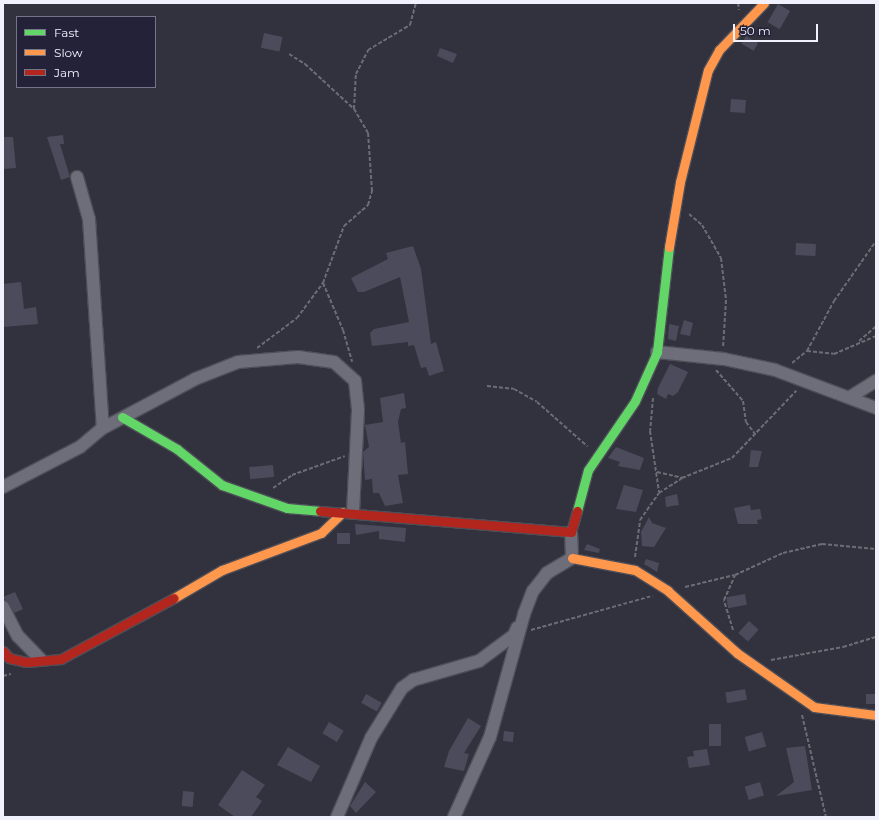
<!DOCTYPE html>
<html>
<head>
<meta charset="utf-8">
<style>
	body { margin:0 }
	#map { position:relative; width:879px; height:820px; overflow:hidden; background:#32323e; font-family:Montserrat,sans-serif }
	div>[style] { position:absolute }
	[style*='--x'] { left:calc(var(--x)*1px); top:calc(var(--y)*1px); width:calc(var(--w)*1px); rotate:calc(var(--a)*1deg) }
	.building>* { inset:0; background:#4c4b5b; transform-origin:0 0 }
	.path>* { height:2px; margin-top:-1px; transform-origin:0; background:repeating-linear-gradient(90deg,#6c6c75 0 4px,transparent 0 6px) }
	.roads { filter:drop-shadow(1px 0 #4e4e58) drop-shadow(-1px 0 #4e4e58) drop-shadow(0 1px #4e4e58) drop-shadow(0 -1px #4e4e58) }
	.street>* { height:12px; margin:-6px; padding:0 6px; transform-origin:6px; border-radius:6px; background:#6e6e7a }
	.fast>* { height:9px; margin:-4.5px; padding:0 4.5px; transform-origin:4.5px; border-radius:4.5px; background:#63d668 }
	.slow>* { height:9px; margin:-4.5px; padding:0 4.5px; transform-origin:4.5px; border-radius:4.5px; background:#ff974d }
	.jam>* { height:9px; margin:-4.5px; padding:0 4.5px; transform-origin:4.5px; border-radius:4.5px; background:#b3261e }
	span { translate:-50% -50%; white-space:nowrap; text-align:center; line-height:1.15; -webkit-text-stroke:3px #232239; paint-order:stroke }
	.frame { position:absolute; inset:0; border:4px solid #f1f1fe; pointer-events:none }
	.legend { position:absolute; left:16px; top:16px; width:140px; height:72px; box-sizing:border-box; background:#232239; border:1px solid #757588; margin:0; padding:5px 7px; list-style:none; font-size:12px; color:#f1f1fe }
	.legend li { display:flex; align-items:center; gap:8px; height:20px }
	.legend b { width:20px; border:1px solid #757588 }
	.scale { position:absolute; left:733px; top:24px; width:85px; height:18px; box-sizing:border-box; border:2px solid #f1f1fe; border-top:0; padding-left:5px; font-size:12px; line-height:14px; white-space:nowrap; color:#f1f1fe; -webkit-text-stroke:3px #232239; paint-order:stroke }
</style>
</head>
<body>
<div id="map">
	<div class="building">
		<i style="left:778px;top:4px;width:14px;height:21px;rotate:30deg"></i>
		<i style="left:264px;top:33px;width:19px;height:15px;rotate:12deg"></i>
		<i style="left:746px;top:36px;width:14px;height:9px;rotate:30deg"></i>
		<i style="clip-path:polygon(440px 48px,457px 54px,453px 63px,437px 56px)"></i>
		<i style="left:731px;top:99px;width:15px;height:13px;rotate:4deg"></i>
		<i style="clip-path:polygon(63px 135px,64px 144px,60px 144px,70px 177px,61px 180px,47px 137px)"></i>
		<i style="clip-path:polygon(3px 137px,13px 137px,16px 168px,3px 169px)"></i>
		<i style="left:796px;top:243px;width:20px;height:12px;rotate:3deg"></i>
		<i style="clip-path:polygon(413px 246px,421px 269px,431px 344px,436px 342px,444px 371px,429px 376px,426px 367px,421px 368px,414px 345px,408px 346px,408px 342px,372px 346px,370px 333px,374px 329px,409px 322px,400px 277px,364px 292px,358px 292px,351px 278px,388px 259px,386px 253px)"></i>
		<i style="clip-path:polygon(21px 282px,24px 309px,36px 307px,38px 324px,4px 327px,3px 284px)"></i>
		<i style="clip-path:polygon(684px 320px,693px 323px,690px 336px,680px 334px)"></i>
		<i style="clip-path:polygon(669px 324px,679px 326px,676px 341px,668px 339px)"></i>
		<i style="clip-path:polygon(670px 364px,688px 372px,678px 392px,673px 396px,668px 394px,666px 399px,657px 394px,658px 388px)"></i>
		<i style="clip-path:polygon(404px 393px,406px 408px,401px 409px,398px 422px,401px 443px,405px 442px,408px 474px,398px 475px,403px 503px,385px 506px,379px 493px,373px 493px,372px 479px,365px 480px,363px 452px,369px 447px,365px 425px,383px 422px,380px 398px)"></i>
		<i style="clip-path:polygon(616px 447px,644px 458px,640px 470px,618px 466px,620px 462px,608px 458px)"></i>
		<i style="clip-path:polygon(751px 450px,762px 451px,758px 467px,749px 467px)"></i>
		<i style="left:273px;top:465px;width:12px;height:24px;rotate:85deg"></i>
		<i style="clip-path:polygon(624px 485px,643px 490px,636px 512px,616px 509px)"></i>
		<i style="clip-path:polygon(677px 494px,679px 505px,666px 507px,665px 497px)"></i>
		<i style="clip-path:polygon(750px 505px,751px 510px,760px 509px,762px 519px,757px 520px,758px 524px,738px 524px,734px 508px)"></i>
		<i style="clip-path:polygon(649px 517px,652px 523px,666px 528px,654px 547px,642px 546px,641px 532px)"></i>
		<i style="clip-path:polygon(355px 524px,406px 528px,405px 542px,379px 539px,379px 531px,356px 535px)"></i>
		<i style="left:337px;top:533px;width:13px;height:11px"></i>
		<i style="clip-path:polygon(587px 544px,600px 549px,599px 553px,584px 550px)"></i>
		<i style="clip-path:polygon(646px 559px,659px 563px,657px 572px,644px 564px)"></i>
		<i style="clip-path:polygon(15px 592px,23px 609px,14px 613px,3px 597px)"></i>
		<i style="left:745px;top:594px;width:11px;height:19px;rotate:80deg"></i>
		<i style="left:749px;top:621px;width:13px;height:16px;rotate:42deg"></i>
		<i style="left:745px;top:689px;width:11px;height:20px;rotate:80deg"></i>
		<i style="left:366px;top:694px;width:18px;height:10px;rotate:29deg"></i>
		<i style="left:866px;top:694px;width:10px;height:10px"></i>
		<i style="clip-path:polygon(468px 718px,481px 726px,464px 753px,469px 754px,464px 771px,444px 767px,449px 751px)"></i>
		<i style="left:329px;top:722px;width:17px;height:13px;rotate:31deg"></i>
		<i style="left:721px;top:724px;width:22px;height:12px;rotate:90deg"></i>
		<i style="left:504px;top:731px;width:10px;height:10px;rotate:6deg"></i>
		<i style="left:762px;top:732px;width:15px;height:18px;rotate:74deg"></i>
		<i style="clip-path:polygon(805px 746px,812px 790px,776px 796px,794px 782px,786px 748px)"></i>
		<i style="clip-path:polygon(288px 747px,320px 766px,311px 782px,277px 765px)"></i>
		<i style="clip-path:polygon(707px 749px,710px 765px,689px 768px,687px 757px,694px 756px,693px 751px)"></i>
		<i style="clip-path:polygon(242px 770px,265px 785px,256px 797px,262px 801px,251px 817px,235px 817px,218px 805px)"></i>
		<i style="clip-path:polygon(365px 782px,376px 792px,356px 813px,350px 806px)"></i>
		<i style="left:760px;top:782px;width:14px;height:16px;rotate:73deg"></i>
		<i style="left:183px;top:791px;width:11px;height:15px;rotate:5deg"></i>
	</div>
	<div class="path">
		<i style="--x:738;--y:3;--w:7;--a:82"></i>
		<i style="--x:289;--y:54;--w:19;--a:32"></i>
		<i style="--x:305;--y:64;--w:65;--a:42.5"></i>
		<i style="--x:689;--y:214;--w:17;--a:40"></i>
		<i style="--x:702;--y:225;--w:38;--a:60"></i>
		<i style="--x:721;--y:258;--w:42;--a:83.2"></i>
		<i style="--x:726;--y:300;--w:48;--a:93.6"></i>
		<i style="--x:323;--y:283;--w:51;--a:66.9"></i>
		<i style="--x:343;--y:330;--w:33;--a:74"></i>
		<i style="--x:859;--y:341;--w:23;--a:-41"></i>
		<i style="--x:257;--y:348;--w:50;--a:-36.9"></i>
		<i style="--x:297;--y:318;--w:44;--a:-53.4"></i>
		<i style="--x:323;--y:283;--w:61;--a:-69.8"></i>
		<i style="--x:344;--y:226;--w:32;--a:-41"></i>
		<i style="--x:368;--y:205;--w:15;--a:-74"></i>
		<i style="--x:372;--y:191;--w:58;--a:-93.9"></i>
		<i style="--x:368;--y:133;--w:28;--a:-120"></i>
		<i style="--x:354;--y:109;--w:35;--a:-87"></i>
		<i style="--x:356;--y:74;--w:27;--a:-63"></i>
		<i style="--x:368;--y:50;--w:49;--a:-30.8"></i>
		<i style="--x:410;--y:25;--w:23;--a:-75"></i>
		<i style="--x:807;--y:351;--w:57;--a:-61.6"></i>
		<i style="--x:834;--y:301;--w:73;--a:-55"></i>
		<i style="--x:792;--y:363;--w:19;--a:-39"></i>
		<i style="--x:807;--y:351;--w:27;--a:6"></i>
		<i style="--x:834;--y:354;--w:46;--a:-23.2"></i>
		<i style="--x:716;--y:370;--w:41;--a:48.9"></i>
		<i style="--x:743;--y:401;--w:21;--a:82"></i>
		<i style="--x:746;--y:422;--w:15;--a:53"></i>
		<i style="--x:487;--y:386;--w:27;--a:6"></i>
		<i style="--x:514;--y:389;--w:26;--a:29"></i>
		<i style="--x:537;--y:402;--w:67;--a:41.3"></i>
		<i style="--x:653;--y:398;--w:33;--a:95"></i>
		<i style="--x:650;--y:431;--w:62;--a:81.6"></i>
		<i style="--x:657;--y:472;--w:26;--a:13"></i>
		<i style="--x:273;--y:488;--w:23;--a:-34"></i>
		<i style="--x:292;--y:475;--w:56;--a:-19.7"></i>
		<i style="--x:635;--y:557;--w:37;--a:-82"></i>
		<i style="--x:640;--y:520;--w:33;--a:-55"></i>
		<i style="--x:659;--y:493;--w:27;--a:-33"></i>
		<i style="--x:682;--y:478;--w:54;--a:-21.8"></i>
		<i style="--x:732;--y:458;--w:93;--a:-46.3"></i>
		<i style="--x:685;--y:587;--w:51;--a:-13.5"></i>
		<i style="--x:735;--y:575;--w:53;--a:-24.6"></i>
		<i style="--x:783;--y:553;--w:40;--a:-13"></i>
		<i style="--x:822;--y:544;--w:54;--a:5.3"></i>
		<i style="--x:531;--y:630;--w:126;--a:-15.7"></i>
		<i style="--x:733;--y:630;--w:31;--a:-107"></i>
		<i style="--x:724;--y:600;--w:27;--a:-66"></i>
		<i style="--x:771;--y:660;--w:73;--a:-10.2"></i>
		<i style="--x:843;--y:647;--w:34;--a:-17"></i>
		<i style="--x:3;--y:676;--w:8;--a:-14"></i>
		<i style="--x:802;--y:715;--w:105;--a:76.8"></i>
	</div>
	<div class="roads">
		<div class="street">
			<i style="--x:77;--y:177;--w:44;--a:74.1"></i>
			<i style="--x:89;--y:219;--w:209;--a:86.2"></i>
			<i style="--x:657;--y:352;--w:67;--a:6"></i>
			<i style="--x:724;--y:359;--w:52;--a:12.2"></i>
			<i style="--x:775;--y:370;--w:108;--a:20.6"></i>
			<i style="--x:850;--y:397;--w:31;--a:-32"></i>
			<i style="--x:3;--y:487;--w:87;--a:-27.5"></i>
			<i style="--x:80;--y:447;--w:30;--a:-40"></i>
			<i style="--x:103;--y:428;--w:104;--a:-28"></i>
			<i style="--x:195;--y:379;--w:46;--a:-21.6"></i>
			<i style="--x:238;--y:362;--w:60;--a:-4.8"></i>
			<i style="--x:298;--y:357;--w:36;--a:8"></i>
			<i style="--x:334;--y:362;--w:28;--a:42"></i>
			<i style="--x:355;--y:381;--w:29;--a:84"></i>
			<i style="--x:358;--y:410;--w:103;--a:92.8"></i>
			<i style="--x:3;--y:607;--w:33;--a:63"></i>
			<i style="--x:18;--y:636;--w:33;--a:46"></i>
			<i style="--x:337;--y:817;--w:86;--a:-66.7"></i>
			<i style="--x:371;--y:738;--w:59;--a:-58.2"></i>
			<i style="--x:402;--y:688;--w:14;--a:-36"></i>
			<i style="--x:413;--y:680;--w:69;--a:-16.1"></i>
			<i style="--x:479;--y:661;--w:44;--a:-36.6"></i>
			<i style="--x:514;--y:635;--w:8;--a:-67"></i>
			<i style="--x:454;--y:817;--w:88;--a:-65.8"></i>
			<i style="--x:490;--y:737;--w:128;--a:-74.5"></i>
			<i style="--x:524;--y:614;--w:25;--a:-69"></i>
			<i style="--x:533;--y:591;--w:23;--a:-52"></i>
			<i style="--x:547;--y:573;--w:29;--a:-31"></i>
			<i style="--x:572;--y:558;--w:26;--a:-92"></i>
		</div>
		<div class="fast">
			<i style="--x:122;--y:417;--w:64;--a:30.2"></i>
			<i style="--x:177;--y:449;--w:58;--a:38.7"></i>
			<i style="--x:222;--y:485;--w:69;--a:19.5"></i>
			<i style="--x:287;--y:508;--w:33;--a:5"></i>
			<i style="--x:577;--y:511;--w:42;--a:-75"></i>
			<i style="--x:588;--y:470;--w:83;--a:-55.7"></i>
			<i style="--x:635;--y:401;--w:54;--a:-65.8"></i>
			<i style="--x:657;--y:352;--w:106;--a:-83.5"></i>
		</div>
		<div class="slow">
			<i style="--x:669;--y:247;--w:66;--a:-80.4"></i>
			<i style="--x:680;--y:182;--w:115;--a:-76"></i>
			<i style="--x:708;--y:70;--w:23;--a:-61"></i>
			<i style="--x:719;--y:50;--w:65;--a:-46.2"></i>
			<i style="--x:572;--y:558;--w:64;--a:10.8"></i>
			<i style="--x:635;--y:570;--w:39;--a:32"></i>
			<i style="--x:668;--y:591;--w:93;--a:41.9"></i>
			<i style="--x:737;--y:653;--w:94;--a:35"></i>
			<i style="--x:814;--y:707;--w:63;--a:7.4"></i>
			<i style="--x:174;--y:598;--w:56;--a:-30.3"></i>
			<i style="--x:222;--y:570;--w:106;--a:-20.5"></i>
			<i style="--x:321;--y:533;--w:30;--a:-44"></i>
		</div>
		<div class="jam">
			<i style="--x:320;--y:511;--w:252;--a:4.8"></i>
			<i style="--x:571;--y:532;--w:22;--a:-74"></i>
			<i style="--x:3;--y:651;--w:9;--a:49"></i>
			<i style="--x:9;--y:658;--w:18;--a:13"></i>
			<i style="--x:27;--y:662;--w:34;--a:-5"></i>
			<i style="--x:61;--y:659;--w:128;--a:-28.4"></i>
		</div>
	</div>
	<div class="frame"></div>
	<ul class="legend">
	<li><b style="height:5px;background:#63d668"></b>Fast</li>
	<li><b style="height:5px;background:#ff974d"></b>Slow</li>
	<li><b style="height:5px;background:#b3261e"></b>Jam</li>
	</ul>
	<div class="scale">50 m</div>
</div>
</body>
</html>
